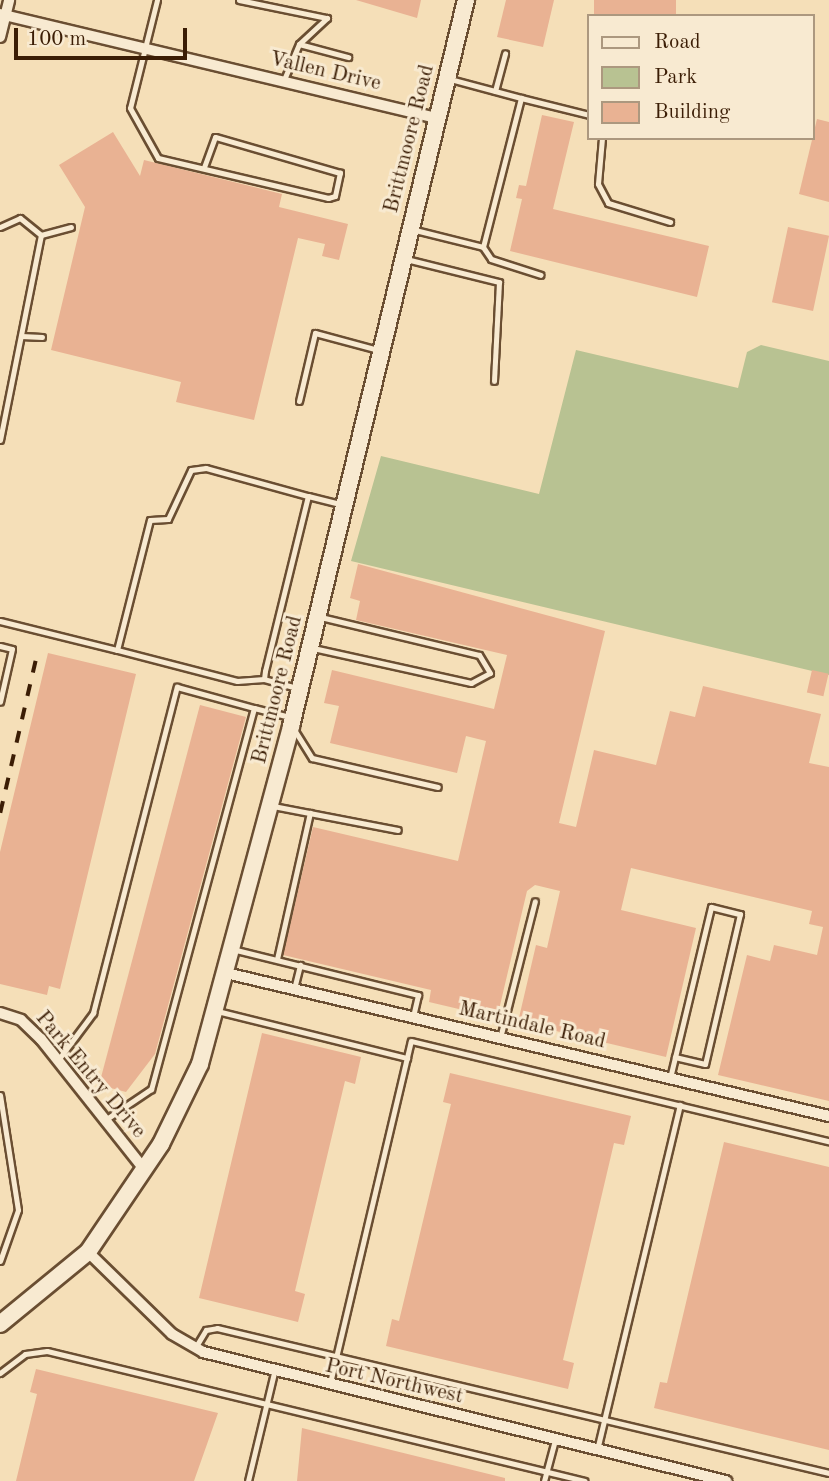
<!DOCTYPE html>
<html>
<head>
<meta charset="utf-8">
<style>
	body { margin:0 }
	#map { position:relative; width:829px; height:1481px; overflow:hidden; background:#f5dfb8; font-family:"Old Standard TT",serif }
	div>[style] { position:absolute }
	[style*='--x'] { left:calc(var(--x)*1px); top:calc(var(--y)*1px); width:calc(var(--w)*1px); rotate:calc(var(--a)*1deg) }
	.green>* { inset:0; background:#b8c292 }
	.building>* { inset:0; background:#e9b293; transform-origin:0 0 }
	.roads { filter:drop-shadow(2px 0 #6a4e32) drop-shadow(-2px 0 #6a4e32) drop-shadow(0 2px #6a4e32) drop-shadow(0 -2px #6a4e32) }
	.service>* { height:5px; margin:-2.5px; padding:0 2.5px; transform-origin:2.5px; border-radius:2.5px; background:#f8ead1 }
	.minor>* { height:10px; margin:-5px; padding:0 5px; transform-origin:5px; border-radius:5px; background:#f8ead1 }
	.secondary>* { height:16px; margin:-8px; padding:0 8px; transform-origin:8px; border-radius:8px; background:#f8ead1 }
	.rail>* { height:3.5px; margin-top:-1.75px; transform-origin:0; background:repeating-linear-gradient(90deg,#3b1d05 0 12px,transparent 0 24px) }
	span { translate:-50% -50%; white-space:nowrap; text-align:center; line-height:1.15; -webkit-text-stroke:6px #f8ead1; paint-order:stroke }
	.street-label { font-size:21px; color:#3b1d05 }
	.legend { position:absolute; left:587px; top:14px; width:228px; height:126px; box-sizing:border-box; background:#f8ead1; border:2px solid #ac987f; margin:0; padding:9px 12px; list-style:none; font-size:21px; color:#3b1d05 }
	.legend li { display:flex; align-items:center; gap:14px; height:35px }
	.legend b { width:35px; border:2px solid #ac987f }
	.scale { position:absolute; left:14px; top:28px; width:173px; height:32px; box-sizing:border-box; border:4px solid #3b1d05; border-top:0; padding-left:9px; font-size:21px; line-height:24px; white-space:nowrap; color:#3b1d05; -webkit-text-stroke:5px #f8ead1; paint-order:stroke }
</style>
</head>
<body>
<div id="map">
	<div class="green">
		<i style="clip-path:polygon(761px 345px,829px 361px,829px 675px,351px 561px,381px 456px,539px 494px,576px 350px,738px 388px,747px 352px)"></i>
	</div>
	<div class="building">
		<i style="clip-path:polygon(356px 0,421px 0,417px 18px)"></i>
		<i style="clip-path:polygon(506px 0,554px 0,543px 47px,497px 37px)"></i>
		<i style="left:594px;top:0;width:82px;height:16px"></i>
		<i style="clip-path:polygon(542px 115px,574px 122px,553px 209px,709px 246px,697px 297px,510px 251px,522px 199px,516px 198px,519px 185px,526px 186px)"></i>
		<i style="clip-path:polygon(817px 119px,829px 122px,829px 202px,799px 194px)"></i>
		<i style="clip-path:polygon(113px 132px,140px 176px,144px 160px,282px 194px,279px 207px,348px 224px,339px 260px,322px 256px,325px 244px,298px 238px,254px 420px,176px 402px,181px 382px,51px 350px,85px 207px,59px 165px)"></i>
		<i style="left:788px;top:227px;width:42px;height:77px;rotate:12deg"></i>
		<i style="clip-path:polygon(358px 564px,605px 631px,559px 823px,576px 827px,594px 750px,656px 765px,670px 711px,695px 717px,703px 686px,821px 714px,809px 763px,829px 767px,829px 1101px,718px 1075px,747px 955px,770px 961px,774px 945px,817px 955px,823px 927px,809px 924px,812px 911px,631px 868px,621px 910px,696px 928px,666px 1057px,518px 1022px,536px 945px,547px 948px,560px 891px,535px 885px,527px 891px,497px 1018px,429px 1002px,431px 990px,283px 955px,313px 827px,458px 861px,486px 741px,466px 736px,457px 773px,330px 743px,339px 706px,324px 703px,332px 670px,494px 709px,507px 655px,356px 620px,360px 601px,350px 598px)"></i>
		<i style="clip-path:polygon(48px 653px,136px 674px,60px 989px,49px 986px,47px 995px,0 984px,0 852px)"></i>
		<i style="left:812px;top:670px;width:17px;height:23px;rotate:13deg"></i>
		<i style="clip-path:polygon(200px 705px,246px 717px,155px 1054px,126px 1092px,99px 1085px)"></i>
		<i style="clip-path:polygon(262px 1033px,361px 1057px,355px 1084px,345px 1081px,295px 1291px,305px 1294px,298px 1322px,199px 1298px)"></i>
		<i style="clip-path:polygon(450px 1073px,631px 1116px,624px 1145px,614px 1143px,563px 1360px,574px 1363px,568px 1389px,386px 1346px,392px 1319px,399px 1321px,451px 1104px,443px 1102px)"></i>
		<i style="clip-path:polygon(724px 1142px,829px 1167px,829px 1450px,654px 1408px,660px 1382px,667px 1383px)"></i>
		<i style="clip-path:polygon(36px 1369px,218px 1413px,194px 1481px,16px 1481px,37px 1394px,30px 1392px)"></i>
		<i style="clip-path:polygon(302px 1428px,505px 1478px,505px 1481px,297px 1481px)"></i>
	</div>
	<div class="roads">
		<div class="service">
			<i style="--x:157;--y:0;--w:111;--a:104"></i>
			<i style="--x:130;--y:108;--w:57;--a:60.8"></i>
			<i style="--x:158;--y:158;--w:175;--a:13.2"></i>
			<i style="--x:328;--y:198;--w:7;--a:-16"></i>
			<i style="--x:335;--y:196;--w:24;--a:-78"></i>
			<i style="--x:340;--y:173;--w:130;--a:-163.9"></i>
			<i style="--x:215;--y:137;--w:33;--a:110"></i>
			<i style="--x:239;--y:0;--w:90;--a:11.6"></i>
			<i style="--x:327;--y:18;--w:38;--a:137"></i>
			<i style="--x:299;--y:44;--w:41;--a:112.8"></i>
			<i style="--x:299;--y:44;--w:51;--a:14.9"></i>
			<i style="--x:495;--y:91;--w:39;--a:-75"></i>
			<i style="--x:521;--y:98;--w:70;--a:14"></i>
			<i style="--x:602;--y:138;--w:46;--a:95"></i>
			<i style="--x:598;--y:184;--w:21;--a:62"></i>
			<i style="--x:608;--y:203;--w:65;--a:17"></i>
			<i style="--x:0;--y:227;--w:22;--a:-24"></i>
			<i style="--x:20;--y:218;--w:27;--a:39"></i>
			<i style="--x:411;--y:229;--w:74;--a:14"></i>
			<i style="--x:483;--y:247;--w:154;--a:-75.7"></i>
			<i style="--x:521;--y:98;--w:73;--a:-165"></i>
			<i style="--x:483;--y:247;--w:14;--a:56"></i>
			<i style="--x:491;--y:259;--w:52;--a:17.7"></i>
			<i style="--x:406;--y:259;--w:96;--a:13.9"></i>
			<i style="--x:499;--y:282;--w:99;--a:92.9"></i>
			<i style="--x:21;--y:336;--w:21;--a:3"></i>
			<i style="--x:299;--y:401;--w:70;--a:-76.8"></i>
			<i style="--x:315;--y:333;--w:65;--a:15.1"></i>
			<i style="--x:0;--y:440;--w:209;--a:-78.7"></i>
			<i style="--x:41;--y:235;--w:31;--a:-15"></i>
			<i style="--x:0;--y:621;--w:121;--a:13.9"></i>
			<i style="--x:0;--y:646;--w:12;--a:14"></i>
			<i style="--x:12;--y:649;--w:54;--a:102.8"></i>
			<i style="--x:313;--y:648;--w:162;--a:12.5"></i>
			<i style="--x:471;--y:683;--w:21;--a:-28"></i>
			<i style="--x:490;--y:673;--w:21;--a:-121"></i>
			<i style="--x:479;--y:655;--w:163;--a:-166.5"></i>
			<i style="--x:264;--y:679;--w:27;--a:176"></i>
			<i style="--x:237;--y:681;--w:124;--a:-165.5"></i>
			<i style="--x:117;--y:650;--w:134;--a:-75.8"></i>
			<i style="--x:150;--y:520;--w:18;--a:-3"></i>
			<i style="--x:168;--y:519;--w:54;--a:-64.9"></i>
			<i style="--x:191;--y:470;--w:15;--a:-8"></i>
			<i style="--x:206;--y:468;--w:106;--a:15.4"></i>
			<i style="--x:297;--y:688;--w:34;--a:-165"></i>
			<i style="--x:264;--y:679;--w:8;--a:-83"></i>
			<i style="--x:265;--y:671;--w:180;--a:-76.2"></i>
			<i style="--x:308;--y:496;--w:34;--a:14"></i>
			<i style="--x:254;--y:708;--w:37;--a:14"></i>
			<i style="--x:295;--y:731;--w:32;--a:58"></i>
			<i style="--x:312;--y:758;--w:129;--a:13"></i>
			<i style="--x:273;--y:806;--w:127;--a:10.9"></i>
			<i style="--x:232;--y:949;--w:192;--a:13.9"></i>
			<i style="--x:418;--y:995;--w:23;--a:103"></i>
			<i style="--x:277;--y:959;--w:150;--a:-77.3"></i>
			<i style="--x:294;--y:989;--w:25;--a:-76"></i>
			<i style="--x:217;--y:1011;--w:196;--a:13.9"></i>
			<i style="--x:500;--y:1038;--w:141;--a:-75.7"></i>
			<i style="--x:58;--y:1060;--w:59;--a:-53.3"></i>
			<i style="--x:93;--y:1013;--w:337;--a:-75.6"></i>
			<i style="--x:177;--y:687;--w:80;--a:15.3"></i>
			<i style="--x:254;--y:708;--w:395;--a:105.1"></i>
			<i style="--x:151;--y:1089;--w:55;--a:146"></i>
			<i style="--x:670;--y:1078;--w:176;--a:-76.5"></i>
			<i style="--x:711;--y:907;--w:30;--a:14"></i>
			<i style="--x:740;--y:914;--w:154;--a:103.1"></i>
			<i style="--x:705;--y:1064;--w:31;--a:-167"></i>
			<i style="--x:0;--y:1095;--w:116;--a:81.1"></i>
			<i style="--x:18;--y:1210;--w:54;--a:109.4"></i>
			<i style="--x:195;--y:1348;--w:21;--a:-59"></i>
			<i style="--x:206;--y:1330;--w:11;--a:-10"></i>
			<i style="--x:217;--y:1328;--w:629;--a:13.33"></i>
			<i style="--x:0;--y:1373;--w:31;--a:-37"></i>
			<i style="--x:25;--y:1354;--w:22;--a:-8"></i>
			<i style="--x:47;--y:1351;--w:553;--a:13.58"></i>
			<i style="--x:330;--y:1383;--w:351;--a:-76.7"></i>
			<i style="--x:411;--y:1041;--w:430;--a:13.5"></i>
			<i style="--x:597;--y:1450;--w:355;--a:-76.5"></i>
			<i style="--x:248;--y:1481;--w:111;--a:-76.5"></i>
			<i style="--x:544;--y:1481;--w:42;--a:-75"></i>
		</div>
		<div class="minor">
			<i style="--x:0;--y:14;--w:449;--a:13.4"></i>
			<i style="--x:0;--y:37;--w:38;--a:-76"></i>
			<i style="--x:226;--y:973;--w:620;--a:13.34"></i>
			<i style="--x:0;--y:1013;--w:22;--a:18"></i>
			<i style="--x:21;--y:1020;--w:28;--a:44"></i>
			<i style="--x:41;--y:1039;--w:167;--a:51.6"></i>
			<i style="--x:88;--y:1252;--w:117;--a:44.3"></i>
			<i style="--x:172;--y:1334;--w:36;--a:30"></i>
			<i style="--x:203;--y:1352;--w:539;--a:13.86"></i>
		</div>
		<div class="secondary">
			<i style="--x:0;--y:1324;--w:114;--a:-39.3"></i>
			<i style="--x:88;--y:1252;--w:130;--a:-55.9"></i>
			<i style="--x:161;--y:1144;--w:89;--a:-64"></i>
			<i style="--x:200;--y:1064;--w:350;--a:-74.9"></i>
			<i style="--x:291;--y:726;--w:747;--a:-76.45"></i>
		</div>
	</div>
	<div class="rail">
		<i style="--x:0;--y:813;--w:163;--a:-76.9"></i>
	</div>
	<div class="street-label">
		<span style="left:325px;top:72px;rotate:13deg">Vallen Drive</span>
		<span style="left:410px;top:139px;rotate:-76deg">Brittmoore Road</span>
		<span style="left:278px;top:690px;rotate:-76deg">Brittmoore Road</span>
		<span style="left:532px;top:1026px;rotate:13deg">Martindale Road</span>
		<span style="left:90px;top:1075px;rotate:50deg">Park Entry Drive</span>
		<span style="left:394px;top:1382px;rotate:13deg">Port Northwest</span>
	</div>
	<ul class="legend">
	<li><b style="height:9px;background:#f8ead1"></b>Road</li>
	<li><b style="height:19px;background:#b8c292"></b>Park</li>
	<li><b style="height:19px;background:#e9b293"></b>Building</li>
	</ul>
	<div class="scale">100 m</div>
</div>
</body>
</html>
